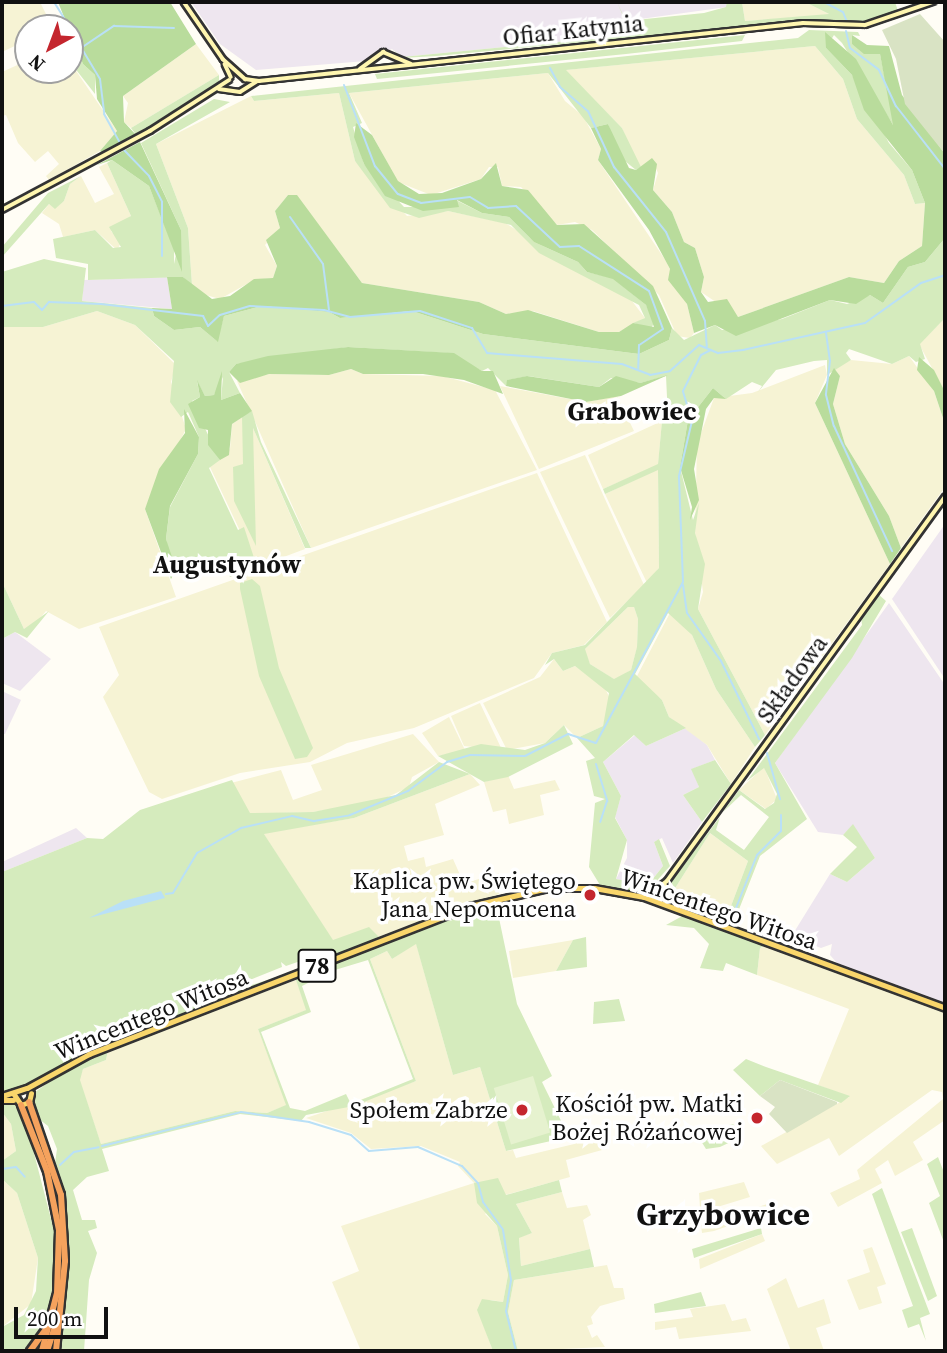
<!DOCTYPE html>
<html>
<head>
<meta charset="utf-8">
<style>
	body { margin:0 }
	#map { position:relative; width:947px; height:1353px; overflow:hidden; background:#fffdf5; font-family:"Source Serif 4",serif }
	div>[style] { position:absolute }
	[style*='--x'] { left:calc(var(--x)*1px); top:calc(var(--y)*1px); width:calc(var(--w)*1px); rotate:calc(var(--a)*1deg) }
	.industrial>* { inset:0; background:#eee6ef }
	.farmland>* { inset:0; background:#f6f3d4 }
	.green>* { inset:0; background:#d5ebbd }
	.forest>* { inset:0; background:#b9dc9c }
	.cemetery>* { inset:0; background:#d9e3c4 }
	.pitch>* { inset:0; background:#e6f2cf; transform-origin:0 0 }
	.water>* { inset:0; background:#b9e0f7 }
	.stream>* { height:2px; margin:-1px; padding:0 1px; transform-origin:1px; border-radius:1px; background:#b9e0f7 }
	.roads { filter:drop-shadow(2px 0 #333) drop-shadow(-2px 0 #333) drop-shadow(0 2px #333) drop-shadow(0 -2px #333) }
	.secondary>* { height:3.5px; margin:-1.75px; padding:0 1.75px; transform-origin:1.75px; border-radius:1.75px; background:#fff6b0 }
	.primary>* { height:5px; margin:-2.5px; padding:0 2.5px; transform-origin:2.5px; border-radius:2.5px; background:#f9d66b }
	.highway>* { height:6px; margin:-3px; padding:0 3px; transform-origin:3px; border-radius:3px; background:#f5a25d }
	.dots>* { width:19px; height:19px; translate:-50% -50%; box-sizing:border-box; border:4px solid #fff; border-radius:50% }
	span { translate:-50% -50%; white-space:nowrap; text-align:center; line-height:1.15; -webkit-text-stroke:7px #fff; paint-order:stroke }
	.shield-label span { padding:2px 5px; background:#fff; border:2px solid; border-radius:5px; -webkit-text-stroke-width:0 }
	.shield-label { font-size:23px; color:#111; font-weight:700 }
	.street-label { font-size:24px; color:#111 }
	.poi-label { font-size:24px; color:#111 }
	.right { translate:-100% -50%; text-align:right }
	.neighbourhood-label { font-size:26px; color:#111; font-weight:700 }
	.district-label { font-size:32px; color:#111; font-weight:700 }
	.frame { position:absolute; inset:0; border:4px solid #111; pointer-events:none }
	.north { position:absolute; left:14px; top:14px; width:70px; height:70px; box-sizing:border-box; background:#fff; border:2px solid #a0a0a0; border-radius:50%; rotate:221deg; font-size:19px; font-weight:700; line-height:28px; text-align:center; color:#111 }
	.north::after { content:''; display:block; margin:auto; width:24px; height:32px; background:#c4262e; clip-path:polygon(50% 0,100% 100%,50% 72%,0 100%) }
	.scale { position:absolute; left:14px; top:1307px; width:94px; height:32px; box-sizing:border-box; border:4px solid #111; border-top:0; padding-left:9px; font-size:21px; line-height:24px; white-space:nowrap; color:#111; -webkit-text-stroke:5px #fff; paint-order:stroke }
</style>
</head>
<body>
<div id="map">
	<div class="industrial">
		<i style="clip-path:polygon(191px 2px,727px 2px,727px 7px,626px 21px,631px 35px,402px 57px,392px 49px,366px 61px,256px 70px,220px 44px)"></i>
		<i style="clip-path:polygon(167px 277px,172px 309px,82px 301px,84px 280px)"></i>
		<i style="clip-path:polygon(945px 524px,945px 679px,892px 599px)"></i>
		<i style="clip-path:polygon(889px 603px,945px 685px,945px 1003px,837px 963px,830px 955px,832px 944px,821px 948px,791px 937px,830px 874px,847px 882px,875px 858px,853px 825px,843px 835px,818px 832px,775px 763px)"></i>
		<i style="clip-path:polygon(15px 632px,51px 659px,20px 691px,2px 683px,2px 639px)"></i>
		<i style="clip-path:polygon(2px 691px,21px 700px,5px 734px,2px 734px)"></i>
		<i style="clip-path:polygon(686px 728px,707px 745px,715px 760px,692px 769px,699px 787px,683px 795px,702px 822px,673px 863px,662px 838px,654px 842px,663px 866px,647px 886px,616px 879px,627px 858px,627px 840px,615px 817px,621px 796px,603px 762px,635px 735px,646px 746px)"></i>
		<i style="clip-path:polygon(76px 828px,87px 838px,2px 872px,2px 862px)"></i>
	</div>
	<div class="farmland">
		<i style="clip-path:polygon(2px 2px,40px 2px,53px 28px,28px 28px,28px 70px,70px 70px,70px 62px,117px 131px,100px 151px,49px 180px,46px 176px,59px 164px,48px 151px,35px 162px,18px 143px,6px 115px,2px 116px,2px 72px,24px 62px,21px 43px,2px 52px)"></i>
		<i style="clip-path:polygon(742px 2px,805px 2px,831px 15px,745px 21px)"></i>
		<i style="clip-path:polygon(196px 44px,219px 75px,131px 128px,124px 122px,128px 103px,123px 96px)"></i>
		<i style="clip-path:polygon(815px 46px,843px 79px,857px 119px,904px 175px,915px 204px,925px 203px,922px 246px,899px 261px,884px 283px,849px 277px,738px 317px,701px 292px,704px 277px,695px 248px,684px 242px,672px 212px,653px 190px,658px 173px,652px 159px,641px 167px,635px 161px,622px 128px,565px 70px)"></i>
		<i style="clip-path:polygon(548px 73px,565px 101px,583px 116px,601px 149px,598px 160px,666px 261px,687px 304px,694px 333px,690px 338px,677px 336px,659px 295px,592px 230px,575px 222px,557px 225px,521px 187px,502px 186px,498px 167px,489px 167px,481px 179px,431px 195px,398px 182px,349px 93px)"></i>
		<i style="clip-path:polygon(339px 93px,355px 161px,407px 216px,448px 211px,505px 223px,632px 301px,645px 318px,619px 332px,599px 332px,533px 311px,506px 314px,479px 302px,362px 283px,296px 195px,288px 195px,275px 211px,280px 228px,265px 245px,277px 266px,273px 278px,254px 280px,220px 299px,202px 294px,192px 285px,188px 228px,156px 144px,251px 96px,254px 101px)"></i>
		<i style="clip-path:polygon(107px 163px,131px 216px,111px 231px,121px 243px,117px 250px,95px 230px,63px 237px,59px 224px,42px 213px,49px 204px,55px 208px,64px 201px,70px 184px,81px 176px,95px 203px,114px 194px,99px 167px)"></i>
		<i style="clip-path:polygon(97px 311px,135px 325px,176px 365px,171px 382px,186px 429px,145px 509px,176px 597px,79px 629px,46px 611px,32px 628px,24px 629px,2px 582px,2px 327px,43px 327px)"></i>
		<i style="clip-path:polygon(945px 318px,945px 392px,919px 344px)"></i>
		<i style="clip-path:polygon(909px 356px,934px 391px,945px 424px,945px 487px,901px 548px,889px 516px,845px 444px,833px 404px,840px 376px,834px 368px,851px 360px,892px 364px)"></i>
		<i style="clip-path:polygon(825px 365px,827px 375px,815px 403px,890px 564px,765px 735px,698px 609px,703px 592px,695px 533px,697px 444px,714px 398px,752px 393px)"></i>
		<i style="clip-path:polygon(351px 369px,363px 374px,442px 376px,495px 390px,537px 470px,311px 548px,237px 381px,269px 374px,329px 375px)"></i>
		<i style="clip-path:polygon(500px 386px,586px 402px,617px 396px,634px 431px,539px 469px)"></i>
		<i style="clip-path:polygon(247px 414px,305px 549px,257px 567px,209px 465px,230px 449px,232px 424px)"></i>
		<i style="clip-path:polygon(662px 421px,658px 465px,603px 489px,588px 455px)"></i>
		<i style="clip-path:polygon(585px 455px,644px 585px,610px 618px,540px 472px)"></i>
		<i style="clip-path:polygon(658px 469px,659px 568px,647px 583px,605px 494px)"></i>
		<i style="clip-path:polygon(537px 473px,607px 622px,584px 645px,552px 653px,534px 678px,414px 728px,347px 743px,310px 762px,240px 773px,162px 799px,149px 792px,103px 697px,119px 675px,99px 627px)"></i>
		<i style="clip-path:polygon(628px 607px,634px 607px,638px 619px,637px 648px,631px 670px,615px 680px,590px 664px,584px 650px)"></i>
		<i style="clip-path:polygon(671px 611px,692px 635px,716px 689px,755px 747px,731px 784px,707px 745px,669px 717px,662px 700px,636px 678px)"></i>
		<i style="clip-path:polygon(554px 659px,563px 671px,575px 666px,605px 688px,610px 699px,603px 726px,577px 738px,564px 725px,545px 743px,507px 750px,483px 703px,540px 677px)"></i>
		<i style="clip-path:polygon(480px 703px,502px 750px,464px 746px,451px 716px)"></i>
		<i style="clip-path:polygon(449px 717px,465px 750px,438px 756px,422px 733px)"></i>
		<i style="clip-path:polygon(413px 734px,439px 762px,412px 777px,409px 787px,377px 802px,313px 812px,250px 814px,231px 783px,281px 770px,293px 800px,322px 790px,311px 765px)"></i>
		<i style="clip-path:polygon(764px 767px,777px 799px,766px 809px,739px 790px)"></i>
		<i style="clip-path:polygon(470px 774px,480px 785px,435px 804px,444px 835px,404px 846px,408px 861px,424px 857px,426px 867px,453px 859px,461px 877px,450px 880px,452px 887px,499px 873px,499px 894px,378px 937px,369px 928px,333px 941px,263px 833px,354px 818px)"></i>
		<i style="clip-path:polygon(508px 775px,514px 789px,555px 780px,560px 790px,540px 795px,544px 815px,509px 824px,506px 809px,493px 812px,484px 782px)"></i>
		<i style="clip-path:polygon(710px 833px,748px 861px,731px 906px,720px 917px,678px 901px,672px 893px)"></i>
		<i style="clip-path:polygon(573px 940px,556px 971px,513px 978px,509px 951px)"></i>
		<i style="clip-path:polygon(416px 943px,453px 1075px,480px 1067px,506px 1151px,513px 1150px,516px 1158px,595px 1139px,602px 1150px,566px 1160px,570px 1177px,505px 1195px,485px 1214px,497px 1226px,508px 1275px,503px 1302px,491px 1300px,478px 1310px,493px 1351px,361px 1351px,332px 1282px,359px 1271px,341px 1226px,474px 1183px,458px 1166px,460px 1162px,421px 1146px,371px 1149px,351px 1133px,306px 1118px,416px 1081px,370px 959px,387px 951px,392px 959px)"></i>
		<i style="clip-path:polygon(767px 946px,945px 1011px,945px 1120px,913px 1142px,923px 1160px,895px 1176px,888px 1160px,875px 1169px,882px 1183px,838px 1207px,830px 1193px,860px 1179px,857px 1170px,943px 1099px,942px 1092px,932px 1090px,839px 1156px,829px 1138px,777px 1164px,761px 1146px,849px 1097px,818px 1085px,849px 1009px,757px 975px,760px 948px)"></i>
		<i style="clip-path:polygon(296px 980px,307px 1010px,258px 1029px,287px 1105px,267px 1113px,235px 1111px,101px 1144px,79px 1080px,83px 1069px,106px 1060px,108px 1050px)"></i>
		<i style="clip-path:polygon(2px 1112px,11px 1124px,16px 1151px,2px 1161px)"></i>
		<i style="clip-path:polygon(2px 1179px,17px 1193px,38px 1258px,31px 1304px,2px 1327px)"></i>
		<i style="clip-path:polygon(744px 1182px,750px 1197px,714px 1208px,717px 1221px,773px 1202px,777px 1209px,714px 1231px,702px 1233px,701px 1225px,684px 1228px,683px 1212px,700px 1208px,699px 1193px)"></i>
		<i style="clip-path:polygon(562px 1192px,567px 1208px,587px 1205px,591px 1215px,583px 1220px,590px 1249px,521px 1266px,519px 1237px,532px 1233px,516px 1204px)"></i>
		<i style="clip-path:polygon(762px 1234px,765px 1241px,700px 1269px,699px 1259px)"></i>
		<i style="clip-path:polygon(872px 1247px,886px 1284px,877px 1287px,882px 1303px,859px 1310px,847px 1280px,870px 1272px,863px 1250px)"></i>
		<i style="clip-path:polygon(607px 1265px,614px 1288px,623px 1288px,625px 1299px,600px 1306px,591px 1317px,593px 1324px,587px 1326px,592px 1338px,597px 1335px,605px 1347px,518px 1351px,508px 1312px,514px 1280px)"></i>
		<i style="clip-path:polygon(786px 1278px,798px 1308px,824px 1299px,831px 1323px,816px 1328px,824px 1351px,791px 1351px,767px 1289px)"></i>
		<i style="clip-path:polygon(725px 1304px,732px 1321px,746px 1318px,751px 1331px,679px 1339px,676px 1327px,655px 1330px,655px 1322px,693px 1317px,690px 1309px)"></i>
	</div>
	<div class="green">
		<i style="clip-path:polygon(617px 2px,626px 21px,704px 13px,726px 7px,727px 2px,742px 2px,745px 21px,829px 14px,805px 2px,895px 2px,898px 11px,860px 23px,805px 21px,437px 56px,402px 58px,392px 49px,402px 57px,631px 35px)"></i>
		<i style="clip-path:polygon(70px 28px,83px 64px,95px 75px,95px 94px,70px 62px)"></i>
		<i style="clip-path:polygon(809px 30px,858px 32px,860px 36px,852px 35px,852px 44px,880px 54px,895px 128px,842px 43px,834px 35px,826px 48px,852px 75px,889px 143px,912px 170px,925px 203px,915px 204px,904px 175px,857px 119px,843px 79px,815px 46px,566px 70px,622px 128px,641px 167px,636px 170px,620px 157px,608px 124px,591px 128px,548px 73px,349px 93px,362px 123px,353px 127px,364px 164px,404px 207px,453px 207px,456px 200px,482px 213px,509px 217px,534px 242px,578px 262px,587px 272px,613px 278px,646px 305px,655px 322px,651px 328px,633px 323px,645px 318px,639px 305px,539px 253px,511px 225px,448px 211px,419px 218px,390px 208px,355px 161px,339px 93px,254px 101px,251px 96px,798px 38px)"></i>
		<i style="clip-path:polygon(745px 35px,742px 41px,626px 54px,377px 79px,375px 74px)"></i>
		<i style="clip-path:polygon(219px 75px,219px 84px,137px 136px,131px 128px)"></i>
		<i style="clip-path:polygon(214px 99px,230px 102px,156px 144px,188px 228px,192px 285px,183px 277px,88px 280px,88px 264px,56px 258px,53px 239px,95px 230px,113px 248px,121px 247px,109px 227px,131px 216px,107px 163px,112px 160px,149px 186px,174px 249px,174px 264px,181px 230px,141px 143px)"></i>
		<i style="clip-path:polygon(81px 176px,70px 184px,64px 201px,55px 209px,49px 204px,2px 257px,2px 247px,48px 193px)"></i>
		<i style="clip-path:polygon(evenodd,945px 238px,945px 318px,920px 344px,925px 359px,916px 362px,909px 356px,892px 364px,849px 349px,846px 353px,851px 360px,827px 375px,827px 360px,814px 361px,776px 370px,758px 392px,762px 386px,752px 382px,726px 399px,713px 388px,688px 420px,680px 467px,693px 520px,699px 503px,695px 533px,705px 564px,698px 609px,765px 735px,755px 747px,716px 689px,692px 635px,668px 613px,635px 674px,662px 700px,669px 717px,686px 728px,646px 746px,634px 735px,603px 762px,621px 796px,615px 818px,627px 840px,616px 879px,648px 885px,663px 866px,654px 842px,659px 839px,670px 866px,645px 894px,600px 885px,589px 867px,595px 803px,605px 799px,594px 796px,586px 761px,595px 758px,577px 738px,603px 726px,609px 693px,575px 666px,563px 671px,554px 659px,545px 665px,552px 653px,585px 645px,659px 568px,658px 470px,605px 494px,603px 489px,658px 464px,662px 421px,668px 419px,666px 376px,640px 383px,611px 378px,599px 387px,528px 376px,508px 380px,506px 386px,488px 368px,482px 371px,448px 353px,348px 347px,236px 364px,229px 372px,240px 393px,221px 400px,223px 377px,214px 395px,205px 396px,197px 381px,200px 397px,192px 401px,220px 460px,209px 468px,238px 530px,244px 527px,257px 567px,230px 577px,220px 557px,174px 576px,166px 539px,170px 507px,198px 454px,199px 437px,188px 412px,181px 417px,170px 402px,174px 361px,135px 325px,97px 311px,43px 327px,2px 327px,2px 272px,44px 259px,86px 268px,82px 301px,152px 308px,154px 316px,174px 330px,200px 327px,217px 341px,224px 316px,262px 306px,329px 312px,340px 318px,412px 311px,483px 334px,639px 354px,669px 340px,672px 328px,684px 340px,715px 325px,722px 330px,782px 319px,830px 300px,847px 304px,870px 295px,883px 303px,908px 267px,925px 262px,945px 238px,628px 607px,634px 607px,638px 619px,637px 647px,631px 670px,614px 679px,590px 664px,585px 649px,628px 607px)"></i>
		<i style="clip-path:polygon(252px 411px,261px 442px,311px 548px,305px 548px,253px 428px,256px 546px,234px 501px,233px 467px,243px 464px,242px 416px)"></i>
		<i style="clip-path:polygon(252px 579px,260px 586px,279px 668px,313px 748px,307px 757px,295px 759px,259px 676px,240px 589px,240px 583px)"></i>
		<i style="clip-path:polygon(2px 582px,24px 629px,49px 611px,27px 638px,15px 632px,2px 639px)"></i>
		<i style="clip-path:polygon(evenodd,878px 594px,886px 601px,852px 658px,775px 763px,807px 819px,760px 856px,734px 922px,669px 904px,667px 885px,715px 816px,674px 878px,720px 817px,716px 830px,744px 850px,769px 817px,741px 795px,723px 812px,739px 790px,765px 809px,774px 803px,777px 794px,764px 768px,747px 781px,862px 625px,861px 616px,878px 594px,710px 833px,748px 861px,731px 906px,720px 916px,678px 901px,672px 893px,710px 833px)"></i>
		<i style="clip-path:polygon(564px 725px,573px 744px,508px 777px,484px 782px,438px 756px,481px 744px,525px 750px,545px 743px)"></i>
		<i style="clip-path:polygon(715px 760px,731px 784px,702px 822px,683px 795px,699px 787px,691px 769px)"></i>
		<i style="clip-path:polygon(439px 762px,470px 774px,354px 818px,264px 834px,333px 940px,369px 927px,379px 937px,499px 894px,292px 973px,335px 949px,286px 966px,281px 962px,282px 967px,237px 985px,239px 989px,286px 974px,79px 1055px,28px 1086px,2px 1094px,2px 872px,87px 838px,103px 839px,140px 810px,232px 780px,250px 813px,313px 812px,396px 795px)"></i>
		<i style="clip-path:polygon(853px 824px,875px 858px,847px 882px,830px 874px,857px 847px,843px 835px)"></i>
		<i style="clip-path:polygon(495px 899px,517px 1004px,552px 1076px,542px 1082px,569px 1137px,506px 1151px,480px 1067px,453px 1075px,416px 944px,392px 959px,387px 951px,370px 959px,416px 1081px,354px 1106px,306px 1115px,301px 1121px,240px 1114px,102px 1149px,109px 1171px,87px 1177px,73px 1190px,82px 1220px,95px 1220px,97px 1228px,88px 1231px,97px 1253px,89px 1280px,84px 1351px,58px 1351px,66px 1223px,55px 1163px,57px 1149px,48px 1126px,35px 1116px,34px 1093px,76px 1062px,108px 1050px,106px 1060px,83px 1069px,80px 1080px,101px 1144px,235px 1111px,267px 1113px,286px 1105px,258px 1029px,306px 1010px,295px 977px,310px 982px,302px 986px,311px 1012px,261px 1032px,290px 1108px,305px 1111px,346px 1094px,351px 1104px,413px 1079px,368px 960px,315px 976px,324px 966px)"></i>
		<i style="clip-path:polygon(686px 914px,768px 944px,760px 948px,757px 975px,726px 963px,723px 971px,700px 968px,709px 944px,694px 928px,666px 925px)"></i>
		<i style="clip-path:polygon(586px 937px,587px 967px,556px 971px,573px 940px)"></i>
		<i style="clip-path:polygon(619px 999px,625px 1021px,593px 1024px,594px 1002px)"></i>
		<i style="clip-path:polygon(746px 1059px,766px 1067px,850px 1096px,841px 1103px,780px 1080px,760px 1096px,733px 1070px)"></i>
		<i style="clip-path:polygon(11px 1101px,23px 1111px,57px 1242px,49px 1319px,26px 1351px,2px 1351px,2px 1327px,24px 1315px,36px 1291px,38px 1258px,17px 1193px,2px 1179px,2px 1161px,16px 1151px,11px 1124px,2px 1112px,2px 1102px)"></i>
		<i style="clip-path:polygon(733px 1124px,743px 1136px,720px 1147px,706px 1149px,696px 1133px)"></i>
		<i style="clip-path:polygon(938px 1157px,945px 1175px,945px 1245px,929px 1203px,940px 1196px,927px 1164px)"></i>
		<i style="clip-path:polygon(498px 1178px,506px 1195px,559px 1180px,562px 1192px,516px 1204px,532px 1233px,519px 1238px,521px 1266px,590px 1249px,594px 1267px,514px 1280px,508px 1312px,518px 1351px,493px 1351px,477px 1310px,482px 1299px,503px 1302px,508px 1275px,497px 1226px,477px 1203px,474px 1183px)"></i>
		<i style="clip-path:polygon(882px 1188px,930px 1314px,920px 1318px,926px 1341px,919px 1324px,908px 1328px,902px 1310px,913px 1306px,872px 1194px)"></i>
		<i style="clip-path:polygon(761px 1228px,762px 1234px,694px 1258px,692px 1249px)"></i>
		<i style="clip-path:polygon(912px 1228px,937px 1296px,928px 1301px,901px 1232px)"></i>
		<i style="clip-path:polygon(701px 1292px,706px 1306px,655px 1313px,654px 1304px)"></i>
	</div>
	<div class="forest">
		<i style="clip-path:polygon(58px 2px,170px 2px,196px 44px,123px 96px,124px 122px,137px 136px,104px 154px,100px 151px,117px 131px,97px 99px,95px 75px,83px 64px)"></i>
		<i style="clip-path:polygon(825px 32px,856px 59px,893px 125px,880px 54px,864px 54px,852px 44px,852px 35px,867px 45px,889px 46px,902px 95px,945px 154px,945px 238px,925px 262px,908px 267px,883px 303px,870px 295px,856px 304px,830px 300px,736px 336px,715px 325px,694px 333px,687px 304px,668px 280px,670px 269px,649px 230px,598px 160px,601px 149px,591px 128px,608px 124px,629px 168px,636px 170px,652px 158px,657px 164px,653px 190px,672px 212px,684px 242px,695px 248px,704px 277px,701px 292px,708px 302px,727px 299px,738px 317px,849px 277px,884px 283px,899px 261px,922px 246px,925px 203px,912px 170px,864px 110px,852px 75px,826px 48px)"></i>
		<i style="clip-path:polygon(356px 123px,372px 135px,398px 181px,419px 194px,442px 193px,481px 179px,496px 163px,502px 186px,528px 190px,557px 225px,584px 224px,653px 286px,672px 328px,669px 340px,639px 354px,483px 334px,412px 311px,340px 318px,329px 312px,262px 306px,224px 316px,218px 342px,200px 327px,174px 330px,154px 316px,152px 308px,172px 309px,167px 277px,183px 277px,212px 299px,230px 296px,254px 279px,273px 278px,277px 266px,266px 240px,280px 228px,275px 211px,288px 195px,297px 195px,362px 283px,479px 302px,506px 314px,528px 310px,599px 332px,619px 332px,633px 323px,654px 327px,646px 305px,613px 279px,587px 272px,578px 262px,534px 242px,509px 217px,482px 213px,457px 200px,459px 207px,423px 211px,385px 196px,364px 164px,354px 137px)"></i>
		<i style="clip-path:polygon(140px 142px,181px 230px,182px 272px,149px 186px,112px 160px,97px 165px)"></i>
		<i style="clip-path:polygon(348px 347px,454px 353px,482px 371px,493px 371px,503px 394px,464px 380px,423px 374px,363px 374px,351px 369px,329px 375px,269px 374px,240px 383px,229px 372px,236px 364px,268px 356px)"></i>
		<i style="clip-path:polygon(919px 357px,934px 370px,945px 392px,945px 424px,934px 391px,917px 370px)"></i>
		<i style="clip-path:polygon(834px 368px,840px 376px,833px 404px,845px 444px,889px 516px,901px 548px,890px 564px,815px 403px)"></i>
		<i style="clip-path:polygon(222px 371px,221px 400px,240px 393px,252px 411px,232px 424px,229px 455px,220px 460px,208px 445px,208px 430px,199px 428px,188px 404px,200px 397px,197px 380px,205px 396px,214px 395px)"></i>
		<i style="clip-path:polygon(668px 375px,621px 396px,586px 402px,506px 386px,507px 380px,527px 376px,599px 387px,616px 376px,640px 383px)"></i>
		<i style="clip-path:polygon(713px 388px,726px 399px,714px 398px,706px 409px,694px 469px,699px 500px,690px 520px,692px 507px,680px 467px,688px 420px)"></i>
		<i style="clip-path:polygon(184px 409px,199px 437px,198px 454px,170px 506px,166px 539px,176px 569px,171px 579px,145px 509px,159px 469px,185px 433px)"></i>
	</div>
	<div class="cemetery">
		<i style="clip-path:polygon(920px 14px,945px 42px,945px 154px,905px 104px,896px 59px,882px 30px)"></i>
		<i style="clip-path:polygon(780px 1080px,837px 1102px,837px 1104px,787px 1133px,769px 1114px,775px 1107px,760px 1096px)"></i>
	</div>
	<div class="pitch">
		<i style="left:533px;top:1076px;width:59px;height:41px;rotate:73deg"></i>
	</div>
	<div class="water">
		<i style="clip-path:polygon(161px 891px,165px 898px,89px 918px,123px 901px)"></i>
	</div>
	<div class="stream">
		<i style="--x:54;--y:2;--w:31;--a:58"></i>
		<i style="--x:824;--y:2;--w:21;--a:28"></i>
		<i style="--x:843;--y:12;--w:11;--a:68"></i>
		<i style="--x:70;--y:29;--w:58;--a:59"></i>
		<i style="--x:100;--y:79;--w:35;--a:83"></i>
		<i style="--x:104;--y:114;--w:33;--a:61"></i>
		<i style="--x:846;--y:31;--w:17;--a:77"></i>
		<i style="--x:850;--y:48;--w:36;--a:37"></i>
		<i style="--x:879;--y:70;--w:40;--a:65"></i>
		<i style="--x:896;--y:106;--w:80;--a:52.1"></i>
		<i style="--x:81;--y:48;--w:40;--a:-34"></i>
		<i style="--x:114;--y:26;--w:60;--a:1.9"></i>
		<i style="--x:550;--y:68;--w:21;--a:62"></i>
		<i style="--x:560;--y:87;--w:37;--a:41"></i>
		<i style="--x:588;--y:111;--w:62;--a:65.1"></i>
		<i style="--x:614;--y:167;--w:83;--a:51.3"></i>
		<i style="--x:666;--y:232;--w:97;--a:66.3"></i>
		<i style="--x:705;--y:321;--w:26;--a:86"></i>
		<i style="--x:344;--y:85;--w:87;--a:69.1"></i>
		<i style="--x:375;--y:166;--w:36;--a:51"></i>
		<i style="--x:398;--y:194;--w:25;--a:21"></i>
		<i style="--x:421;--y:203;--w:49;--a:-7"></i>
		<i style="--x:470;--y:197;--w:21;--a:31"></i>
		<i style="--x:488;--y:208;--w:28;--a:-4"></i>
		<i style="--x:516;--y:206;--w:60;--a:43"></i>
		<i style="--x:560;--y:247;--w:19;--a:-3"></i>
		<i style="--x:579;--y:246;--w:83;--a:32.7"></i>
		<i style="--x:649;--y:291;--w:40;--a:69.8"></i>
		<i style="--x:663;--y:329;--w:29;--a:146"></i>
		<i style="--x:639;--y:345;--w:23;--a:92"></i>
		<i style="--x:124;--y:150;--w:36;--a:46"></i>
		<i style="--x:149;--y:176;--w:29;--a:63"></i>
		<i style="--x:162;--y:202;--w:54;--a:90"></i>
		<i style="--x:290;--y:217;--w:57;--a:54.9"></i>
		<i style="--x:323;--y:264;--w:46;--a:82.6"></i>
		<i style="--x:2;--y:306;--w:32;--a:-7"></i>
		<i style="--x:34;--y:302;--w:11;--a:45"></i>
		<i style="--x:42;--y:310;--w:11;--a:-49"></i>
		<i style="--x:49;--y:302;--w:52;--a:2.2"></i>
		<i style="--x:101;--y:304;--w:103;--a:6.7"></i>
		<i style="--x:203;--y:316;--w:11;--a:63"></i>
		<i style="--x:208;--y:326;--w:16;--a:-43"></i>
		<i style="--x:220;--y:315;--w:31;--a:-17"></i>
		<i style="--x:250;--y:306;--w:74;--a:3.1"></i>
		<i style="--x:324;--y:310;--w:27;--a:15"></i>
		<i style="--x:350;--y:317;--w:70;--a:-4.9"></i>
		<i style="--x:420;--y:311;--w:55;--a:18.1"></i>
		<i style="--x:472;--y:328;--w:29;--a:59"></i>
		<i style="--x:487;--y:353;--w:135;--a:4.7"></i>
		<i style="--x:622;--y:364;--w:30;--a:21"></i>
		<i style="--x:650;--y:375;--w:20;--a:-11"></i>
		<i style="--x:670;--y:371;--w:39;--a:-42"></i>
		<i style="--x:699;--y:345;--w:21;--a:23"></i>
		<i style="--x:718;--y:353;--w:25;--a:-7"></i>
		<i style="--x:743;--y:350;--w:125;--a:-12.5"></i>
		<i style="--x:865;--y:323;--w:69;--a:-35.5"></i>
		<i style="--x:921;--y:283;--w:25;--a:-18"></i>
		<i style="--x:826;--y:333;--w:28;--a:82"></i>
		<i style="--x:830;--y:361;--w:34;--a:97"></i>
		<i style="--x:826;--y:395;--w:32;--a:76"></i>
		<i style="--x:834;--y:426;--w:138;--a:65.1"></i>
		<i style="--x:683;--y:585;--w:28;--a:82"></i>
		<i style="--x:687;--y:613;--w:59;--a:54.7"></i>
		<i style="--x:721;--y:661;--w:87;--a:64"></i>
		<i style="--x:767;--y:753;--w:48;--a:74.2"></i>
		<i style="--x:596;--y:764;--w:39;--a:73"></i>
		<i style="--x:607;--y:801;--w:22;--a:108"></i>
		<i style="--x:166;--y:894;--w:7;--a:-8"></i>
		<i style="--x:173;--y:893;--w:47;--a:-59"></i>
		<i style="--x:197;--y:853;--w:51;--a:-29.6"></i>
		<i style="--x:241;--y:828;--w:52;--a:-13.2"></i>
		<i style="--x:292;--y:816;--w:23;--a:13"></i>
		<i style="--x:314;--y:821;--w:36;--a:-9"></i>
		<i style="--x:350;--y:815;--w:63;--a:-22.5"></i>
		<i style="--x:408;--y:791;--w:49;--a:-36.6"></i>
		<i style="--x:447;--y:762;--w:24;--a:-17"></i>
		<i style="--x:470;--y:755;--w:55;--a:1"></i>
		<i style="--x:525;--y:756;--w:48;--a:-27.1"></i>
		<i style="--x:568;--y:734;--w:29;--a:18"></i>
		<i style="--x:596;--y:743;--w:183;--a:-61.6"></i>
		<i style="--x:683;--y:582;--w:106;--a:-92.2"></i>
		<i style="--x:679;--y:476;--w:57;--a:-76.7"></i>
		<i style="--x:692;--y:421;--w:31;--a:-107"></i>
		<i style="--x:683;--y:391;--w:40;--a:-63.4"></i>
		<i style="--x:701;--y:355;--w:11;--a:-27"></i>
		<i style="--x:736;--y:908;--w:57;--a:-68.4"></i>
		<i style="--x:757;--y:855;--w:34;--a:-45"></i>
		<i style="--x:781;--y:831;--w:16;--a:-90"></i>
		<i style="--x:102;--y:1146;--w:143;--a:-13.7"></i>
		<i style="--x:241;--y:1112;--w:69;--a:8.4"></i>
		<i style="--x:309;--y:1122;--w:44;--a:17.2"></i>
		<i style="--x:351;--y:1135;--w:24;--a:42"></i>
		<i style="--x:369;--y:1151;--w:49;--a:-4.7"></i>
		<i style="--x:418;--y:1147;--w:48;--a:23.4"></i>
		<i style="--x:462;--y:1166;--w:23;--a:47"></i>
		<i style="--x:478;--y:1183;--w:20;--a:75"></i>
		<i style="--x:483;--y:1202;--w:34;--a:54"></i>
		<i style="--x:503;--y:1230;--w:51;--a:80.9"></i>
		<i style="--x:511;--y:1280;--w:31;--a:99"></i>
		<i style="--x:506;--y:1311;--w:41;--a:76"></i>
		<i style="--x:60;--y:1165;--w:19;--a:-43"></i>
		<i style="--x:74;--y:1152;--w:25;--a:-11"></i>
		<i style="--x:2;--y:1169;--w:14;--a:-8"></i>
		<i style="--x:16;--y:1167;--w:13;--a:48"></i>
	</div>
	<div class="roads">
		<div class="secondary">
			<i style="--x:184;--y:2;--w:69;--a:55.6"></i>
			<i style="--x:223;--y:59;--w:30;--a:42"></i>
			<i style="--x:245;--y:79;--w:14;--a:8"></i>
			<i style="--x:259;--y:81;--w:547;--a:-6.09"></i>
			<i style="--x:803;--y:23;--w:62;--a:1.8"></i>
			<i style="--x:865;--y:25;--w:72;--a:-18.7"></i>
			<i style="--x:225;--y:64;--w:14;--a:65"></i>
			<i style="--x:360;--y:69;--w:29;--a:-36"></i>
			<i style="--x:383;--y:52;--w:30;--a:23"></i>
			<i style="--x:219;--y:89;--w:21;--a:8"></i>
			<i style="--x:240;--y:92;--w:19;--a:-32"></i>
			<i style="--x:2;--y:210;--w:168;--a:-28.1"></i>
			<i style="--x:150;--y:131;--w:94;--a:-32.8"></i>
			<i style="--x:646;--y:897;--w:26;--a:-37"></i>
			<i style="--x:667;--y:881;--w:474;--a:-54.1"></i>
			<i style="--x:657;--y:901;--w:17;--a:-62"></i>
		</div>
		<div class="primary">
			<i style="--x:27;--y:1088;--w:71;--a:-28.7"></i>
			<i style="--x:89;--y:1054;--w:409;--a:-21.2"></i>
			<i style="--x:470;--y:906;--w:80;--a:-13"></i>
			<i style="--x:548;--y:888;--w:46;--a:0"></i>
			<i style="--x:594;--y:888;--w:51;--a:10.2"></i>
			<i style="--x:644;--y:897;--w:321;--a:20.2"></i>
			<i style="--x:13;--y:1093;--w:14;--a:56"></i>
			<i style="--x:21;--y:1105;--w:9;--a:-21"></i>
			<i style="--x:29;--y:1102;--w:9;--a:-77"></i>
			<i style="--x:2;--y:1096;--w:26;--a:-18"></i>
			<i style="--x:2;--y:1100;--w:11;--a:0"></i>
		</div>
		<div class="highway">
			<i style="--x:29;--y:1102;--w:98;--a:71"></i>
			<i style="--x:61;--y:1195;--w:66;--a:86.5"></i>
			<i style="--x:65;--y:1261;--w:90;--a:95.7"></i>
			<i style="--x:21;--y:1105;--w:71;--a:68.5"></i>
			<i style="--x:47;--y:1171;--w:60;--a:78.5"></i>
			<i style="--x:59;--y:1230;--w:63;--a:91.8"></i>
			<i style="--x:57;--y:1293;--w:60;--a:104.5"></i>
			<i style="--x:30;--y:1351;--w:31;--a:-54"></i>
			<i style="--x:47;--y:1351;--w:22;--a:-72"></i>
		</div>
	</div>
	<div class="dots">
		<i style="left:590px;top:895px;background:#c4262e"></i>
		<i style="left:522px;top:1110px;background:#c4262e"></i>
		<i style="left:757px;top:1118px;background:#c4262e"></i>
	</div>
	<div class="shield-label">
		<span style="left:317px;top:966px">78</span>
	</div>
	<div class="street-label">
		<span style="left:573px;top:30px;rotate:-6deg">Ofiar Katynia</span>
		<span style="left:792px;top:679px;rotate:-54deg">Składowa</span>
		<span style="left:719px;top:909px;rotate:19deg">Wincentego Witosa</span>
		<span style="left:151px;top:1014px;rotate:-22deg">Wincentego Witosa</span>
	</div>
	<div class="poi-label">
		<span class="right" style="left:576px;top:895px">Kaplica pw. Świętego<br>Jana Nepomucena</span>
		<span class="right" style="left:743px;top:1118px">Kościół pw. Matki<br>Bożej Różańcowej</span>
		<span class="right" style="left:508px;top:1110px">Społem Zabrze</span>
	</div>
	<div class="neighbourhood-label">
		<span style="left:632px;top:412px">Grabowiec</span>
		<span style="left:227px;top:565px">Augustynów</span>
	</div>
	<div class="district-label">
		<span style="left:723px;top:1214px">Grzybowice</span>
	</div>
	<div class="frame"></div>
	<div class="north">N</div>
	<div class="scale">200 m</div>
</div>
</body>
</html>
